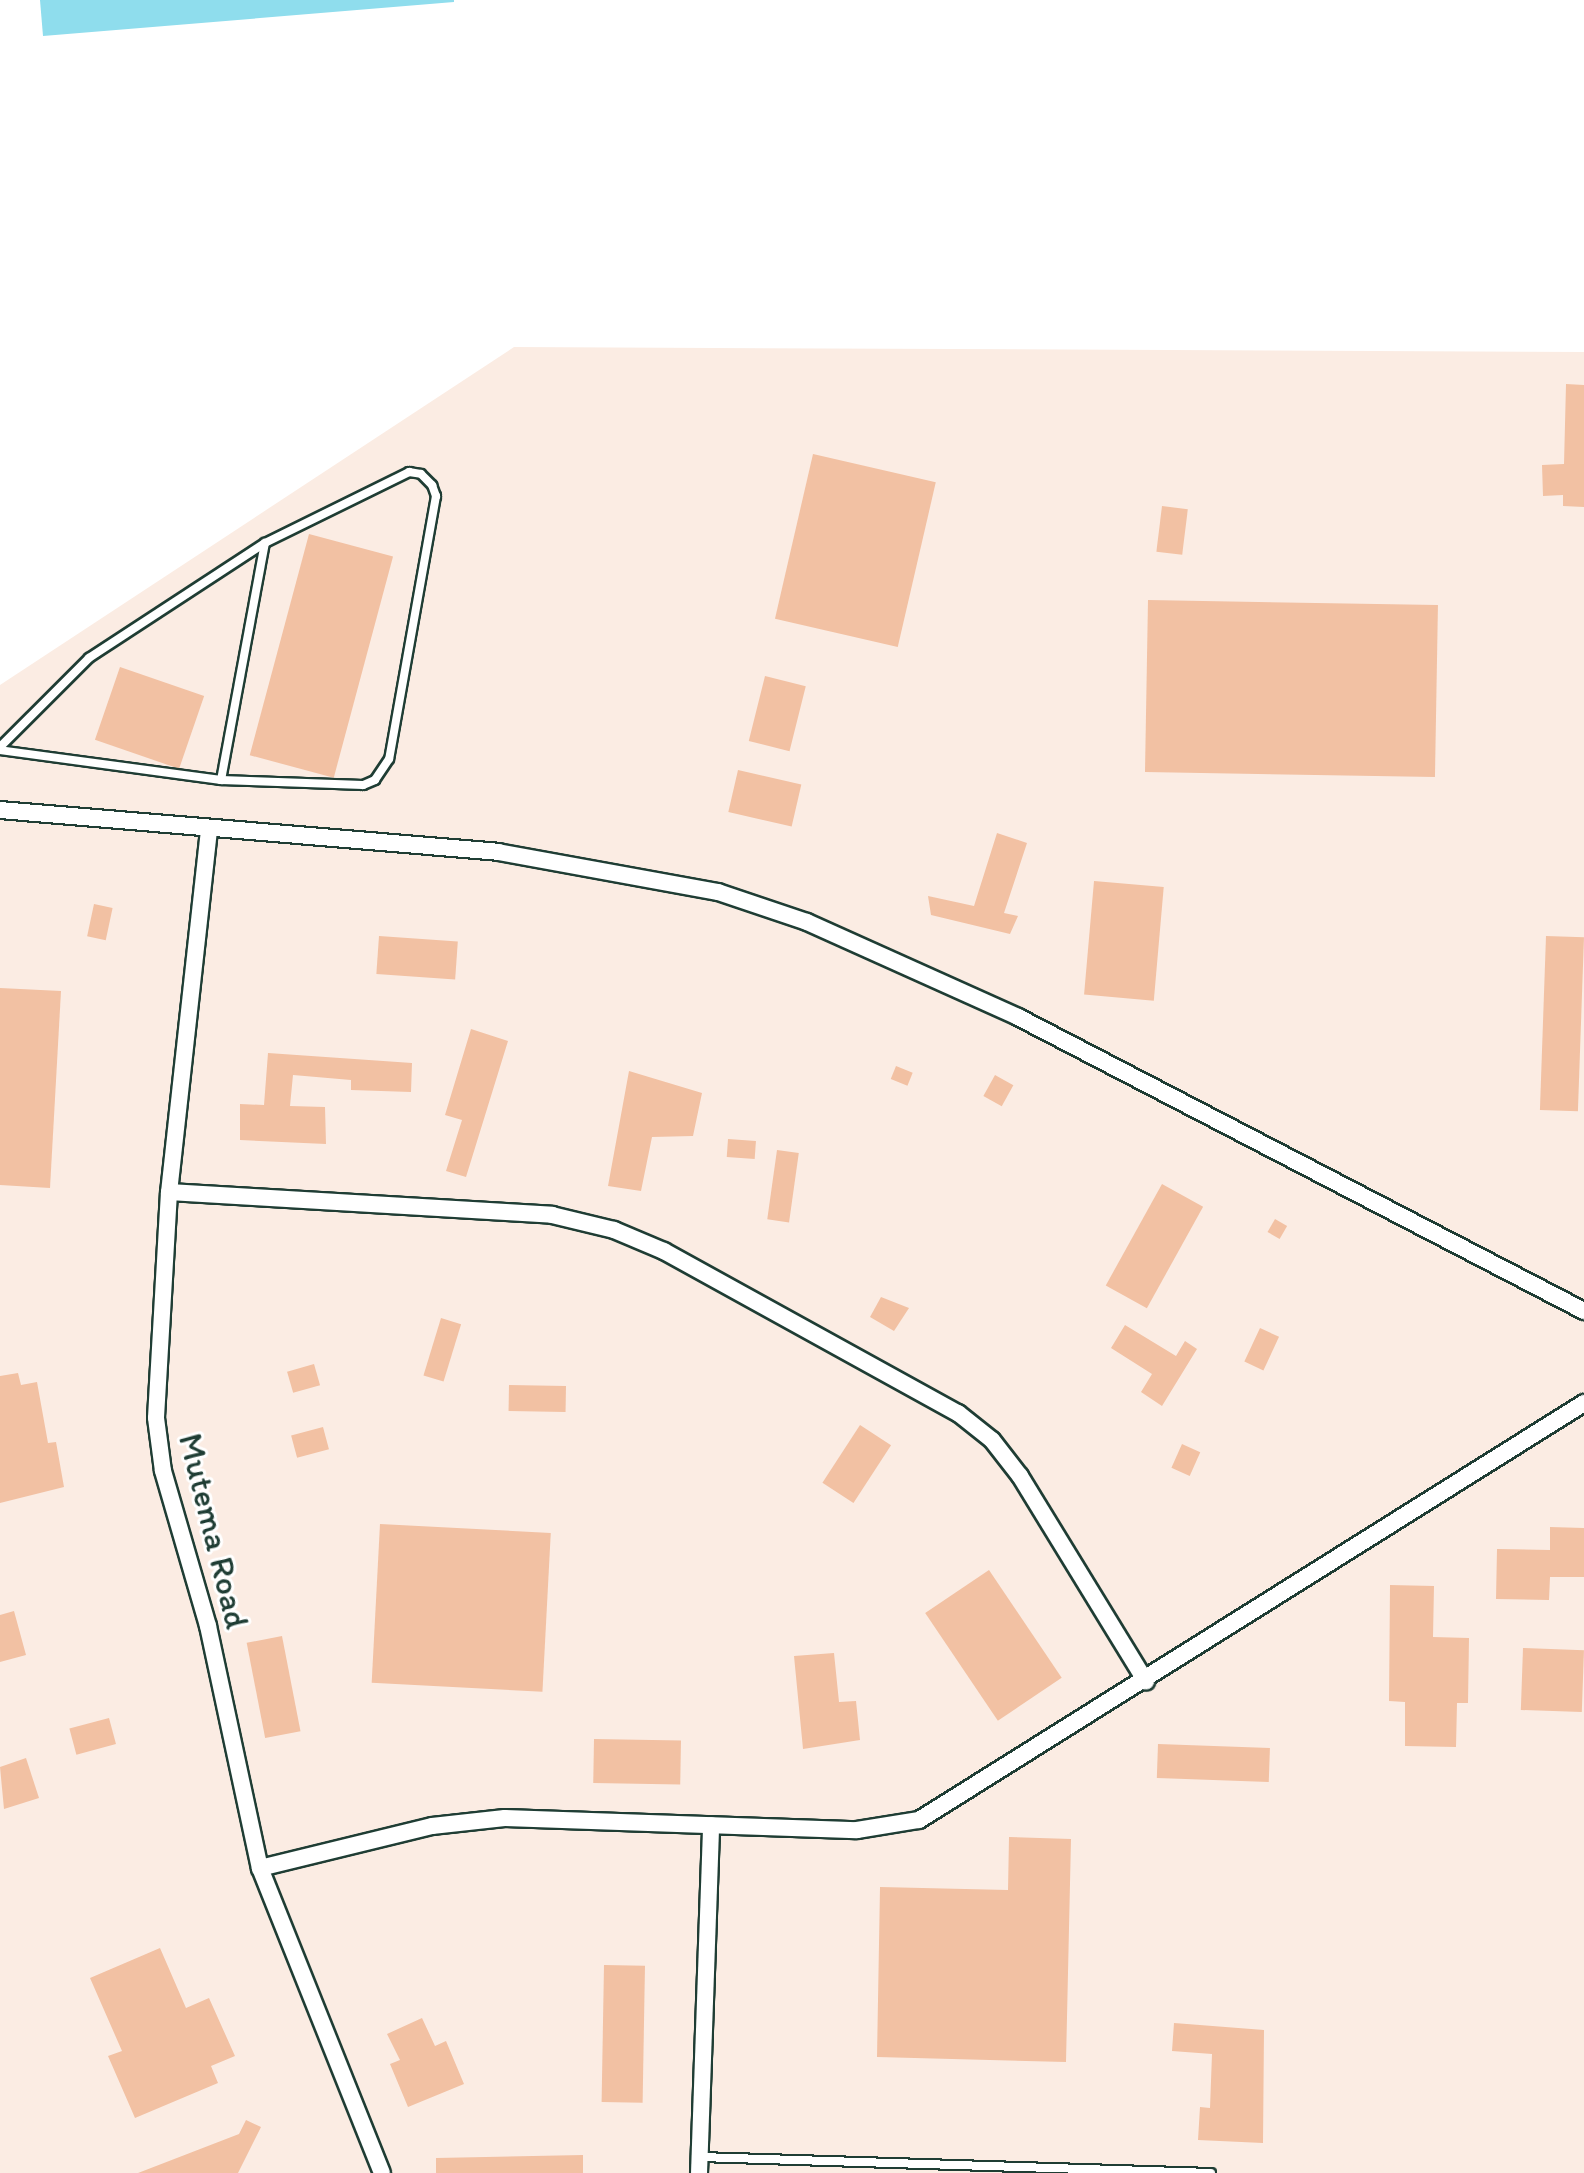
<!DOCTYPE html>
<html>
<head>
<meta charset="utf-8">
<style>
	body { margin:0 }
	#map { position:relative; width:1584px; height:2173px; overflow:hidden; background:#fff; font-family:Itim,sans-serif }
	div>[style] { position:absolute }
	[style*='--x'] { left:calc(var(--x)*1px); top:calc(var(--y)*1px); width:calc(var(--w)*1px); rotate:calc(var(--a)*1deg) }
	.built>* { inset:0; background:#fbece3 }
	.water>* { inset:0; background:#8fdded }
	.building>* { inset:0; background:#f2c1a3; transform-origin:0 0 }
	.roads { filter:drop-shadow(2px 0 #1f3d34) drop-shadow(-2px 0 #1f3d34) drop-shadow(0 2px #1f3d34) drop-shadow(0 -2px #1f3d34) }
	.lane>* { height:8px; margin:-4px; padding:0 4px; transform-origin:4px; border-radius:4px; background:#fff }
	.street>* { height:16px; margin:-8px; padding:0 8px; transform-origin:8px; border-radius:8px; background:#fff }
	span { translate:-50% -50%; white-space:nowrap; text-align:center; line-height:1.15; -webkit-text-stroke:6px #fff; paint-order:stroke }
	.street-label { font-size:34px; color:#1f3d34 }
</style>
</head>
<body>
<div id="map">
	<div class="built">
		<i style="clip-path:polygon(514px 347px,1584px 352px,1584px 2173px,0 2173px,0 685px)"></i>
	</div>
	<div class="water">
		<i style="clip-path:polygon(40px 0,454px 0,454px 2px,43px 36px)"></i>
	</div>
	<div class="building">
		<i style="clip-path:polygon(1566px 384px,1584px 385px,1584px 507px,1563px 506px,1563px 495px,1543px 496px,1542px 465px,1564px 464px)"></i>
		<i style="left:813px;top:454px;width:126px;height:169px;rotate:13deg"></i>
		<i style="left:1162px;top:506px;width:26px;height:46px;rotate:7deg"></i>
		<i style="left:309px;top:534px;width:87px;height:229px;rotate:15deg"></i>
		<i style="left:1148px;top:600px;width:290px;height:172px;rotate:1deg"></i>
		<i style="left:120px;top:667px;width:89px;height:77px;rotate:19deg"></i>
		<i style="left:765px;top:676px;width:42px;height:67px;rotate:14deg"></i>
		<i style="left:738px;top:770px;width:65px;height:43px;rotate:13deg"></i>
		<i style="clip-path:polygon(997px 833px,1027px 843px,1004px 913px,1018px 916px,1010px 934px,931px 915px,928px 896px,974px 906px)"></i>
		<i style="left:1094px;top:881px;width:70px;height:114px;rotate:5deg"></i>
		<i style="left:94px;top:904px;width:19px;height:33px;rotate:12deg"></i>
		<i style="left:379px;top:936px;width:79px;height:38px;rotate:4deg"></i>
		<i style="left:1546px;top:936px;width:38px;height:174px;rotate:2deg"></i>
		<i style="clip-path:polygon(0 988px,61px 991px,50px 1188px,0 1185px)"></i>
		<i style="clip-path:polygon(471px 1029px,508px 1041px,466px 1177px,446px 1171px,462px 1120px,445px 1115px)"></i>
		<i style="clip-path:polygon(268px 1053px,412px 1063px,411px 1092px,351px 1090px,351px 1080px,293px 1075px,290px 1106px,325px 1107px,326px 1144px,240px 1140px,240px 1104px,264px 1105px)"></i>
		<i style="left:896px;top:1066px;width:18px;height:14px;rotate:22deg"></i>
		<i style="clip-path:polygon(629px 1071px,702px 1093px,693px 1136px,652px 1137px,641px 1191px,608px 1186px)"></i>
		<i style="left:995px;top:1075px;width:21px;height:24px;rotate:29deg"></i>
		<i style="left:728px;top:1139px;width:28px;height:18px;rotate:4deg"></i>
		<i style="left:777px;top:1150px;width:22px;height:70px;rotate:8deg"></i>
		<i style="left:1162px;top:1184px;width:47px;height:116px;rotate:29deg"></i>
		<i style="left:1275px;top:1219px;width:14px;height:15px;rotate:30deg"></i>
		<i style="clip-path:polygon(881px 1297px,909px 1308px,894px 1331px,870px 1317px)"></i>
		<i style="left:441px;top:1318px;width:21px;height:60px;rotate:17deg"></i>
		<i style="clip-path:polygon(1125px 1325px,1176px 1356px,1185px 1341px,1197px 1349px,1162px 1406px,1141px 1392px,1152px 1374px,1111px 1348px)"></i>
		<i style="left:1260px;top:1328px;width:21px;height:37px;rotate:25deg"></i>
		<i style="left:314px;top:1364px;width:22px;height:28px;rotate:74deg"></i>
		<i style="clip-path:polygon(18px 1373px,21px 1385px,37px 1382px,48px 1443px,56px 1442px,64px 1487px,0 1503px,0 1376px)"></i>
		<i style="left:509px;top:1385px;width:57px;height:26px;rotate:1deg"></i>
		<i style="left:860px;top:1425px;width:37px;height:69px;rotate:33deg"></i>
		<i style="left:323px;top:1427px;width:23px;height:33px;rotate:75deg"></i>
		<i style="left:1182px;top:1444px;width:20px;height:26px;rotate:24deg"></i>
		<i style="left:380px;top:1524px;width:171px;height:159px;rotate:3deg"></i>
		<i style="clip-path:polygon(1550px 1527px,1584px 1528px,1584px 1577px,1550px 1577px,1549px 1600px,1496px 1599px,1497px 1549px,1550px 1550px)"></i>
		<i style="left:989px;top:1570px;width:130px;height:77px;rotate:56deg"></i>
		<i style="clip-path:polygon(1390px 1585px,1434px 1586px,1433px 1637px,1469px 1638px,1468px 1703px,1457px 1703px,1456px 1747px,1405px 1746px,1405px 1702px,1389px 1701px)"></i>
		<i style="clip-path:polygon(14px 1611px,26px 1655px,0 1662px,0 1615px)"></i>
		<i style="left:282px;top:1636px;width:97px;height:36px;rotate:79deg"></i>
		<i style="left:1523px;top:1648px;width:61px;height:62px;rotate:2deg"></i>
		<i style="clip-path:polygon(834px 1653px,839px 1702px,856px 1701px,860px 1740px,803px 1749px,794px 1656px)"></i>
		<i style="left:109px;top:1718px;width:27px;height:41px;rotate:75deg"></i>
		<i style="left:594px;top:1739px;width:87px;height:44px;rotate:1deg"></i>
		<i style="left:1158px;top:1744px;width:112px;height:34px;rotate:2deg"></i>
		<i style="clip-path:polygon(26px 1758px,39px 1798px,4px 1809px,0 1767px)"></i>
		<i style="clip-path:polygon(1009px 1837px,1071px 1839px,1066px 2062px,877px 2057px,880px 1887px,1008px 1890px)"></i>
		<i style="clip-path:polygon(160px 1948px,186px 2008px,209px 1998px,235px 2056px,211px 2066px,218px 2083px,135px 2118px,108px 2056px,122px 2051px,90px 1978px)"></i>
		<i style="left:604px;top:1965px;width:41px;height:137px;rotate:1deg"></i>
		<i style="clip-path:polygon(422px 2018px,435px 2046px,446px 2041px,464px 2084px,408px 2107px,390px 2064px,400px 2060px,387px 2034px)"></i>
		<i style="clip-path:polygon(1174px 2023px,1264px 2030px,1263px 2143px,1198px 2140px,1200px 2107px,1210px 2108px,1212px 2054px,1172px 2051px)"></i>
		<i style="clip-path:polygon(246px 2120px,261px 2127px,238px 2173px,138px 2173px,239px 2134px)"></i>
		<i style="clip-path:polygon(583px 2155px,583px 2173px,436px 2173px,436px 2158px)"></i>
	</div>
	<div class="roads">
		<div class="lane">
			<i style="--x:0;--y:747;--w:126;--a:-45"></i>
			<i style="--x:89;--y:658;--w:210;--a:-33.2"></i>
			<i style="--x:265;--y:543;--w:161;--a:-26.2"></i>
			<i style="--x:409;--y:472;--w:12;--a:9"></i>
			<i style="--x:421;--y:474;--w:16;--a:45"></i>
			<i style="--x:432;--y:485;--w:12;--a:70"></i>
			<i style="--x:436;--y:496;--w:267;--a:100.1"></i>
			<i style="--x:389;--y:759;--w:25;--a:124"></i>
			<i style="--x:375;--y:780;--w:13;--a:157"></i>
			<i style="--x:363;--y:785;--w:142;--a:-178"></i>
			<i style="--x:221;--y:780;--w:223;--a:-172.3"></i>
			<i style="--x:221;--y:780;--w:241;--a:-79.5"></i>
			<i style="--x:700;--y:2157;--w:511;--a:1.79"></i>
		</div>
		<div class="street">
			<i style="--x:0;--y:810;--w:500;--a:4.8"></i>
			<i style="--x:498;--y:852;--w:224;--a:10.3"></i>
			<i style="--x:718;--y:892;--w:94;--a:18.6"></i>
			<i style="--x:807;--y:922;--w:231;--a:24.2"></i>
			<i style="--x:1018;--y:1017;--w:638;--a:27.45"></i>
			<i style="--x:209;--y:830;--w:364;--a:96.3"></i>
			<i style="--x:169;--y:1192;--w:226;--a:93.3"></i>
			<i style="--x:156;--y:1418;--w:53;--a:82.5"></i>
			<i style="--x:163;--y:1471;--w:161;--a:73.8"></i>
			<i style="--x:208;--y:1626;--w:248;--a:77.9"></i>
			<i style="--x:260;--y:1868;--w:328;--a:68.2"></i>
			<i style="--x:169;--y:1192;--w:384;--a:3.4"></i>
			<i style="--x:552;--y:1215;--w:64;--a:13.6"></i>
			<i style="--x:614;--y:1230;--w:54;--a:22.8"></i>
			<i style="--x:664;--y:1251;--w:336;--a:28.9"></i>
			<i style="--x:958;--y:1413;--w:43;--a:38.5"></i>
			<i style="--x:992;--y:1440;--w:46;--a:52.1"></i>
			<i style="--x:1020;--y:1476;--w:241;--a:58.5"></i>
			<i style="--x:260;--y:1868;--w:177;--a:-13.7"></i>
			<i style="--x:432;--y:1826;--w:73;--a:-6.3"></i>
			<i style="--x:505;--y:1818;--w:352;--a:2"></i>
			<i style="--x:857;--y:1830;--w:63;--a:-9.2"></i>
			<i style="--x:919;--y:1820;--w:785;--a:-32.09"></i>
			<i style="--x:699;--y:2173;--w:348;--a:-88"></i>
		</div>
	</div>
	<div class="street-label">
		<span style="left:214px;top:1531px;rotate:76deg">Mutema Road</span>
	</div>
</div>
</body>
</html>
